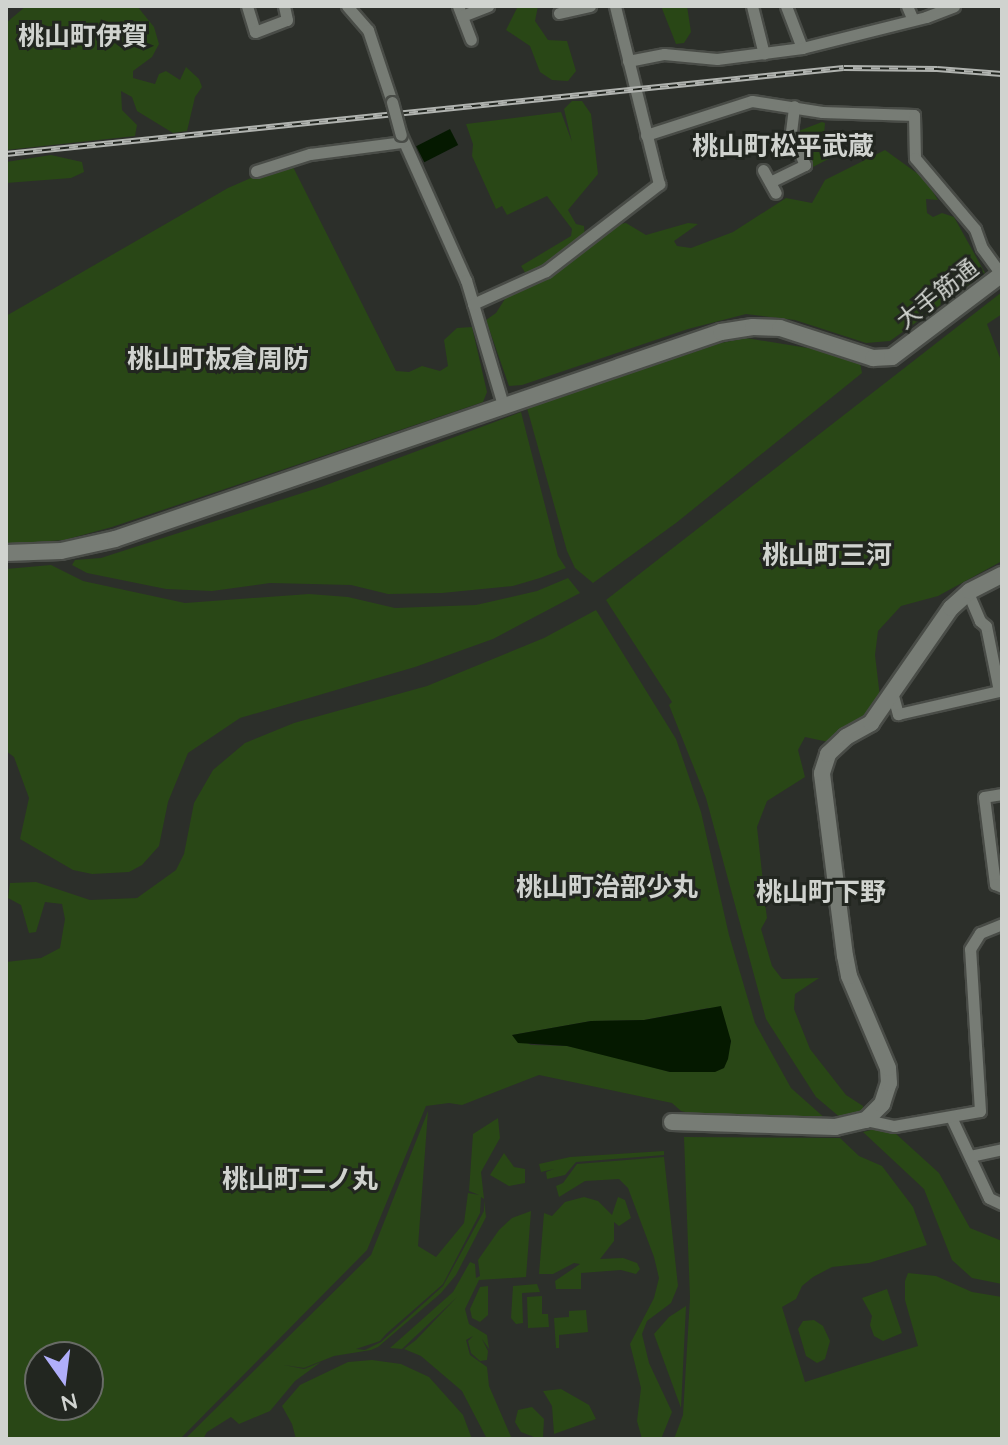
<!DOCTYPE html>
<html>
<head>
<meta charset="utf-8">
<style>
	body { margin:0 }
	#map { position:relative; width:1008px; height:1445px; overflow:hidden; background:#2c2f2a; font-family:Quicksand,"Noto Sans JP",sans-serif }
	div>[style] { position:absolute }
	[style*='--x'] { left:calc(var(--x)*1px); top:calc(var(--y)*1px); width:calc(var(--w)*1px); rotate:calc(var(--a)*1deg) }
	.green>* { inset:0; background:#294716 }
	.water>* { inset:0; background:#051900; transform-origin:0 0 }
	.roads { filter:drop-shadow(2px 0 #494c47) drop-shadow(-2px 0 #494c47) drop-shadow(0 2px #494c47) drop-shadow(0 -2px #494c47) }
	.street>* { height:11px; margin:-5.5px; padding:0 5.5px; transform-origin:5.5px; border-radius:5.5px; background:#777c75 }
	.secondary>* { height:16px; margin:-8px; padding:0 8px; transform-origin:8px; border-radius:8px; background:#777c75 }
	.rail>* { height:6px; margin-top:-3px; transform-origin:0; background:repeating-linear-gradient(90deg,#222620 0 9px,#b0b3af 0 18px); box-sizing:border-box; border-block:2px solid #b0b3af }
	.bridges { filter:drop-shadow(2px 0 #494c47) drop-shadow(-2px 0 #494c47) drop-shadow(0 2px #494c47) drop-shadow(0 -2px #494c47) }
	.street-bridge>* { height:11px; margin:-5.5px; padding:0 5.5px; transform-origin:5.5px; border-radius:5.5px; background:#777c75 }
	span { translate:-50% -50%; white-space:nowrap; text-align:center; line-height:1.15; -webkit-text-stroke:6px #222620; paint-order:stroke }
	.street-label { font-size:24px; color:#d0d3cf }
	.neighbourhood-label { font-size:26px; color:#d0d3cf; font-weight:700 }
	.frame { position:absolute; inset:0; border:8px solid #d0d3cf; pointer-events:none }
	.north { position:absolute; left:24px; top:1341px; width:80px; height:80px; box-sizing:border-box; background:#222620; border:2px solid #686b66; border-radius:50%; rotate:166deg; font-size:22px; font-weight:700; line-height:32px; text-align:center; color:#d0d3cf }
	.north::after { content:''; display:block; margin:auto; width:28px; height:36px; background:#b0aefa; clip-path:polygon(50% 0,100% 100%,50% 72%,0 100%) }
</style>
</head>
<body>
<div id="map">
	<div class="green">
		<i style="clip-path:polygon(26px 6px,137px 6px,154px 27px,159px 44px,152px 57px,133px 71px,133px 78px,155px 84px,159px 74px,166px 71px,180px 80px,186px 67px,199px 79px,202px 87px,195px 97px,187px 131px,173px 133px,137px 111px,132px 97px,121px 91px,122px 110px,137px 125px,135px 136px,6px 150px,6px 23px)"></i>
		<i style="clip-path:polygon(518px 6px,538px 6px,535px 21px,548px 40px,567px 41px,576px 71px,568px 81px,552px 80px,540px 72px,530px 46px,506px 30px)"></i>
		<i style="clip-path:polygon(661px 6px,687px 6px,691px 32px,684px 43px,676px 44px)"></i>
		<i style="clip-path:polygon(572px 101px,582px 101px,591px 114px,598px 174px,568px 210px,576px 224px,584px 226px,585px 238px,542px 271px,526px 274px,521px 266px,571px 236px,572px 229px,547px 196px,507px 215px,502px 206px,496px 209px,472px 156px,473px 144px,466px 124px,561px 112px,572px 142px,564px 109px)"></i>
		<i style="clip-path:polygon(822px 122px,825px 123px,824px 135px,832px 136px,830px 144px,836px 155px,813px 167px,796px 132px)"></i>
		<i style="clip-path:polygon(885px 150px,925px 179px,938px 200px,926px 199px,927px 213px,933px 217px,942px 213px,954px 217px,985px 273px,890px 341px,866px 343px,795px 320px,746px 314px,688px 329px,522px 385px,509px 386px,486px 320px,496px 313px,510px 291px,550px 276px,619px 224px,626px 223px,646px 235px,688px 223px,698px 224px,674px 241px,677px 246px,691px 248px,733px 232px,786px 198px,812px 203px,825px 180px)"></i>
		<i style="clip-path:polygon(51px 155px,82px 162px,84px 172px,71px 178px,6px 183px,6px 162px)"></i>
		<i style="clip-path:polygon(290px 161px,396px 371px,409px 372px,422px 366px,440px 371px,448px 366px,444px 340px,457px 328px,472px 327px,487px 392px,483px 402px,112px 527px,64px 540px,6px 544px,6px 316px,228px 188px)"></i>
		<i style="clip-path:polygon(1002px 292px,1002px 314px,987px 324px,1002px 363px,1002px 561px,938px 596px,901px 606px,878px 631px,875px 655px,880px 697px,869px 715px,833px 743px,805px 737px,798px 750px,805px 777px,767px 801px,757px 827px,763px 882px,768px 887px,764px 895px,767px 918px,761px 929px,772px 966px,782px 979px,819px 978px,795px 994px,794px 1009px,810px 1049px,846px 1095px,863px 1106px,863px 1113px,842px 1119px,816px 1097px,766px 1019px,706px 798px,669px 705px,672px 702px,606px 600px)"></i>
		<i style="clip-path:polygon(746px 338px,820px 350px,860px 363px,862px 373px,676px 523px,593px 583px,575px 568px,567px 551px,527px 408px,721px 343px)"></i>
		<i style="clip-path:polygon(521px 412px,558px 556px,566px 568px,540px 578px,513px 586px,442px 593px,388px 594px,351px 585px,311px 584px,270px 583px,212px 591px,166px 589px,87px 573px,72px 565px,75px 560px,101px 558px,321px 487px)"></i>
		<i style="clip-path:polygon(51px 565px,83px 581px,185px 603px,309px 594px,348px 597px,395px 608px,476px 605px,537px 591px,568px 578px,580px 593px,493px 639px,415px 667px,240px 718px,188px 753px,168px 802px,159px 846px,142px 865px,129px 872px,92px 874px,73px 870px,20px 839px,29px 798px,14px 757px,6px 751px,6px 569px)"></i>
		<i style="clip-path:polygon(evenodd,596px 610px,676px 739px,701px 812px,729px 935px,755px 1023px,791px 1088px,827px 1120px,714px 1119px,681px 1111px,672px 1103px,539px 1075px,462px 1105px,449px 1103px,426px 1106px,367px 1250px,180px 1439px,6px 1439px,6px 962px,41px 958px,60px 948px,65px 919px,62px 904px,45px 902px,36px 932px,29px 933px,21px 905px,8px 898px,10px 883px,36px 882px,90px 900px,137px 898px,176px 870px,184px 854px,194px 803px,213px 770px,245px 743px,294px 723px,427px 686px,544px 638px,596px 610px,708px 1008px,731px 1041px,724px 1068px,670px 1072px,599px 1052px,567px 1046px,531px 1045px,512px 1035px,591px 1021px,644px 1020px,708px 1008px,596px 610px,40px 1357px,88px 1357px,88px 1405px,40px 1405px,40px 1357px)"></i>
		<i style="clip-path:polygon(428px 1111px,418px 1246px,436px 1257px,464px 1223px,468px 1193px,479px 1195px,469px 1191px,473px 1134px,498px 1118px,500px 1138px,481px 1172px,484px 1199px,481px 1197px,480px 1213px,443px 1284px,386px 1334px,380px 1341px,356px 1349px,365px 1350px,381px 1342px,443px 1286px,484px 1211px,484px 1200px,486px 1217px,456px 1275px,441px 1293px,378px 1347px,371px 1350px,334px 1356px,304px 1368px,284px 1365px,304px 1369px,321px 1362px,295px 1381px,270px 1411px,239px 1424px,231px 1417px,207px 1432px,203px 1439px,185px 1439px,371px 1255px)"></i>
		<i style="clip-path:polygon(879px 1128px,895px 1133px,939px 1173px,970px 1228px,1002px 1241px,1002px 1284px,972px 1278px,952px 1260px,924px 1189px,863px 1132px)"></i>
		<i style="clip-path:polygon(684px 1137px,840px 1138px,859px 1156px,882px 1166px,913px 1207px,927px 1245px,869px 1263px,832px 1267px,813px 1277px,802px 1286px,796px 1299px,782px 1307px,805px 1382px,918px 1346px,905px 1300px,905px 1281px,908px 1273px,936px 1276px,972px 1292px,1002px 1297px,1002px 1439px,674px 1439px,683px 1415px,690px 1298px)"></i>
		<i style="clip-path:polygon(664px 1151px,664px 1155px,576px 1162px,565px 1175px,547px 1179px,546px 1172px,554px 1169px,541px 1172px,539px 1164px,570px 1157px)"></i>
		<i style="clip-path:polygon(504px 1153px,514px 1167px,525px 1169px,525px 1183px,509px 1186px,490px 1175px)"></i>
		<i style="clip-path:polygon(664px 1157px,678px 1286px,671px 1303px,647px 1321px,642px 1334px,649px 1363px,672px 1412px,661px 1439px,642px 1439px,637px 1421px,641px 1388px,630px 1344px,654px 1298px,659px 1278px,654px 1257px,628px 1188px,619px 1179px,585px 1181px,559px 1197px,556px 1186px,563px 1183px,577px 1164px)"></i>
		<i style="clip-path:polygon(584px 1197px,598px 1201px,612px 1215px,618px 1197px,625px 1200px,631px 1218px,619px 1226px,614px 1222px,614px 1241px,600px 1259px,623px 1258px,637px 1263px,640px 1269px,636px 1274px,621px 1270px,581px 1273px,581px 1289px,556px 1289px,555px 1281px,580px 1264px,574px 1263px,553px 1274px,539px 1274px,544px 1213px,552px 1216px,565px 1202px)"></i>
		<i style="clip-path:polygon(531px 1211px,526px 1277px,479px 1280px,465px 1309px,469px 1324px,487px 1335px,489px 1349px,482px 1339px,488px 1351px,487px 1360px,480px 1361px,471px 1353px,468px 1341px,473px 1336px,466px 1340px,470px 1355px,487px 1367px,489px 1386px,512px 1439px,487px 1439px,462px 1391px,421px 1356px,404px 1349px,416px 1340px,457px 1297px,402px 1349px,390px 1348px,453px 1292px,470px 1262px,475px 1264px,476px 1278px,480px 1276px,478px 1260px,499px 1230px,512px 1218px)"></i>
		<i style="clip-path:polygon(537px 1284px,540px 1292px,522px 1293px,523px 1323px,516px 1324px,511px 1318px,513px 1286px)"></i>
		<i style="clip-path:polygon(488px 1286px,488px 1315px,480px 1322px,472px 1318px,470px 1309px,480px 1287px)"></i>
		<i style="clip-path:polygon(887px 1289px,902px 1333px,883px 1341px,874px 1336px,870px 1325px,872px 1316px,862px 1298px)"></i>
		<i style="clip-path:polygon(542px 1296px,542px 1314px,548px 1314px,549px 1327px,528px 1328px,527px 1297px)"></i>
		<i style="clip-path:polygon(686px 1306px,681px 1408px,654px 1334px,669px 1317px)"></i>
		<i style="clip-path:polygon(586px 1310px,588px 1332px,559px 1335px,559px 1348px,556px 1348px,554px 1318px,569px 1317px,569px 1311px)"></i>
		<i style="clip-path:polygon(814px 1320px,823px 1326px,830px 1341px,825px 1359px,817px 1363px,806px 1356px,798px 1329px,803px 1321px)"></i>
		<i style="clip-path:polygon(372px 1360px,401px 1364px,429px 1377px,463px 1415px,472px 1439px,296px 1439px,292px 1424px,282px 1406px,300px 1385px,348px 1362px)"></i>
		<i style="clip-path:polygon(561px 1389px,589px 1405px,596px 1419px,554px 1434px,552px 1406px,543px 1391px)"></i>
		<i style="clip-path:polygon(532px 1407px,544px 1419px,543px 1437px,539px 1439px,521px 1432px,515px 1422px,518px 1410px)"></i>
	</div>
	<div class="water">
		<i style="left:450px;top:129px;width:18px;height:38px;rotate:63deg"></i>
		<i style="clip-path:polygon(721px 1006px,731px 1041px,728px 1059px,724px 1068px,715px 1072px,670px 1072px,567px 1046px,518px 1043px,512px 1035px,591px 1021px,644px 1020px)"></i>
	</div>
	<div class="roads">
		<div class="street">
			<i style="--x:247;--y:6;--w:27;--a:73"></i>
			<i style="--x:255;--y:32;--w:34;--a:-21"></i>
			<i style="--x:287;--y:20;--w:14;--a:-102"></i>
			<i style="--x:347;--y:6;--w:32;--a:49"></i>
			<i style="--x:368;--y:30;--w:76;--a:71.6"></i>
			<i style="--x:458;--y:6;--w:36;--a:69"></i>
			<i style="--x:752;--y:6;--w:49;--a:76"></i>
			<i style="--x:786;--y:6;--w:45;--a:69.1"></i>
			<i style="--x:907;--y:6;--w:15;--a:67"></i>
			<i style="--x:559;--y:13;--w:32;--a:-13"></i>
			<i style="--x:462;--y:16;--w:28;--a:-21"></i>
			<i style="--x:628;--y:61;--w:37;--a:-11"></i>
			<i style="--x:664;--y:54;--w:53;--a:5.4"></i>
			<i style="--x:717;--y:59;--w:86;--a:-7.4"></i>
			<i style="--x:802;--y:48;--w:128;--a:-14"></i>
			<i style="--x:926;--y:17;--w:30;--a:-21"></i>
			<i style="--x:401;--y:135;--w:159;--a:65.9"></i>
			<i style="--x:466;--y:280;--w:130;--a:73.5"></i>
			<i style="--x:646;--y:135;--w:111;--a:-17.8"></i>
			<i style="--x:752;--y:101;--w:71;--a:8.9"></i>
			<i style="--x:822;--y:112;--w:92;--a:1.9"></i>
			<i style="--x:914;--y:115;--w:43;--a:88.7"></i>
			<i style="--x:915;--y:158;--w:93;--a:49.8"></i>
			<i style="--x:975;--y:229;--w:20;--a:70"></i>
			<i style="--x:982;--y:248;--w:32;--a:54"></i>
			<i style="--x:763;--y:170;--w:26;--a:61"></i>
			<i style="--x:256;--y:171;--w:57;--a:-17.5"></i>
			<i style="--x:310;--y:154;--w:94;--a:-7.4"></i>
			<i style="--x:770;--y:182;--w:39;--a:-26"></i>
			<i style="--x:805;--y:165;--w:36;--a:-113"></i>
			<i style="--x:791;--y:132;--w:26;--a:-83"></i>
			<i style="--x:473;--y:304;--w:80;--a:-24.3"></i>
			<i style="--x:546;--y:271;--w:143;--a:-37.6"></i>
			<i style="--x:659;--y:184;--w:183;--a:-103.9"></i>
			<i style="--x:892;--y:692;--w:23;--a:75"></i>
			<i style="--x:898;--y:714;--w:104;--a:-12.8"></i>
			<i style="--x:999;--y:691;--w:66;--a:-101.3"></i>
			<i style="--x:986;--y:626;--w:8;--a:-140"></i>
			<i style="--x:980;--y:621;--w:30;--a:-113"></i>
			<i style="--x:1002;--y:794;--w:18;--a:171"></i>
			<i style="--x:984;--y:797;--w:88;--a:82.8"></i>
			<i style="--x:995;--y:884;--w:8;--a:23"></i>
			<i style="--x:951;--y:1117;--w:89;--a:64.9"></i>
			<i style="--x:989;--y:1198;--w:14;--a:25"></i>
			<i style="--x:866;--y:1120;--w:29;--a:12"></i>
			<i style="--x:894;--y:1126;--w:87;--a:-9.9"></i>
			<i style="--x:980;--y:1111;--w:162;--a:-93.5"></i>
			<i style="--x:970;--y:949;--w:19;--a:-58"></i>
			<i style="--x:980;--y:933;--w:24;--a:-22"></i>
			<i style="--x:970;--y:1156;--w:33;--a:-12"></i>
		</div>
		<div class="secondary">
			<i style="--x:6;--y:553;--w:55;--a:-2.1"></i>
			<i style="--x:61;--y:551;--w:55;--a:-12.5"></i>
			<i style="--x:115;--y:539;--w:640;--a:-18.86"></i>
			<i style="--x:721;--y:332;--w:32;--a:-9"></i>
			<i style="--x:753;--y:327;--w:27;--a:2"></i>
			<i style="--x:780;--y:328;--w:98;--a:17.9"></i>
			<i style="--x:873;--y:358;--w:19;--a:-3"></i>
			<i style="--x:892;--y:357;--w:138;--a:-37"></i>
			<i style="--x:672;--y:1122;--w:163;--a:1.8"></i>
			<i style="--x:835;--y:1127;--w:32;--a:-13"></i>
			<i style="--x:866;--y:1120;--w:23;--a:-45"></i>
			<i style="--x:882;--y:1104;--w:22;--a:-72"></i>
			<i style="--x:889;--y:1083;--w:15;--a:-94"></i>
			<i style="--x:888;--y:1068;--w:100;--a:-113"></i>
			<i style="--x:849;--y:976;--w:20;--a:-101"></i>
			<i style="--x:845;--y:956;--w:184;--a:-97.2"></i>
			<i style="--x:822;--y:773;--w:20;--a:-72"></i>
			<i style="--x:828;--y:754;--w:25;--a:-43"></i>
			<i style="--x:846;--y:737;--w:29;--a:-29"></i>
			<i style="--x:871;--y:723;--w:140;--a:-55.2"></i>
			<i style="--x:951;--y:608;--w:25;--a:-42"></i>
			<i style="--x:970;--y:591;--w:36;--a:-27"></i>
		</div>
	</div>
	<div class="rail">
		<i style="--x:6;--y:154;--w:842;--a:-5.86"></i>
		<i style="--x:844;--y:68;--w:93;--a:0.6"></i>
		<i style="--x:937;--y:69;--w:65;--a:4.4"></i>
	</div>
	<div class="bridges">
		<div class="street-bridge">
			<i style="--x:392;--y:102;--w:34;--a:75"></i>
		</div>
	</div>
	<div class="street-label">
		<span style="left:937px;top:294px;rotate:-38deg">大手筋通</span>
	</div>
	<div class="neighbourhood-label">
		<span style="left:83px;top:36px">桃山町伊賀</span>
		<span style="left:783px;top:146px">桃山町松平武蔵</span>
		<span style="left:218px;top:359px">桃山町板倉周防</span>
		<span style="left:827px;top:555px">桃山町三河</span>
		<span style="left:607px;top:887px">桃山町治部少丸</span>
		<span style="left:821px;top:892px">桃山町下野</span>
		<span style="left:300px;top:1179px">桃山町二ノ丸</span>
	</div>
	<div class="frame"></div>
	<div class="north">N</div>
</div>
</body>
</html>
